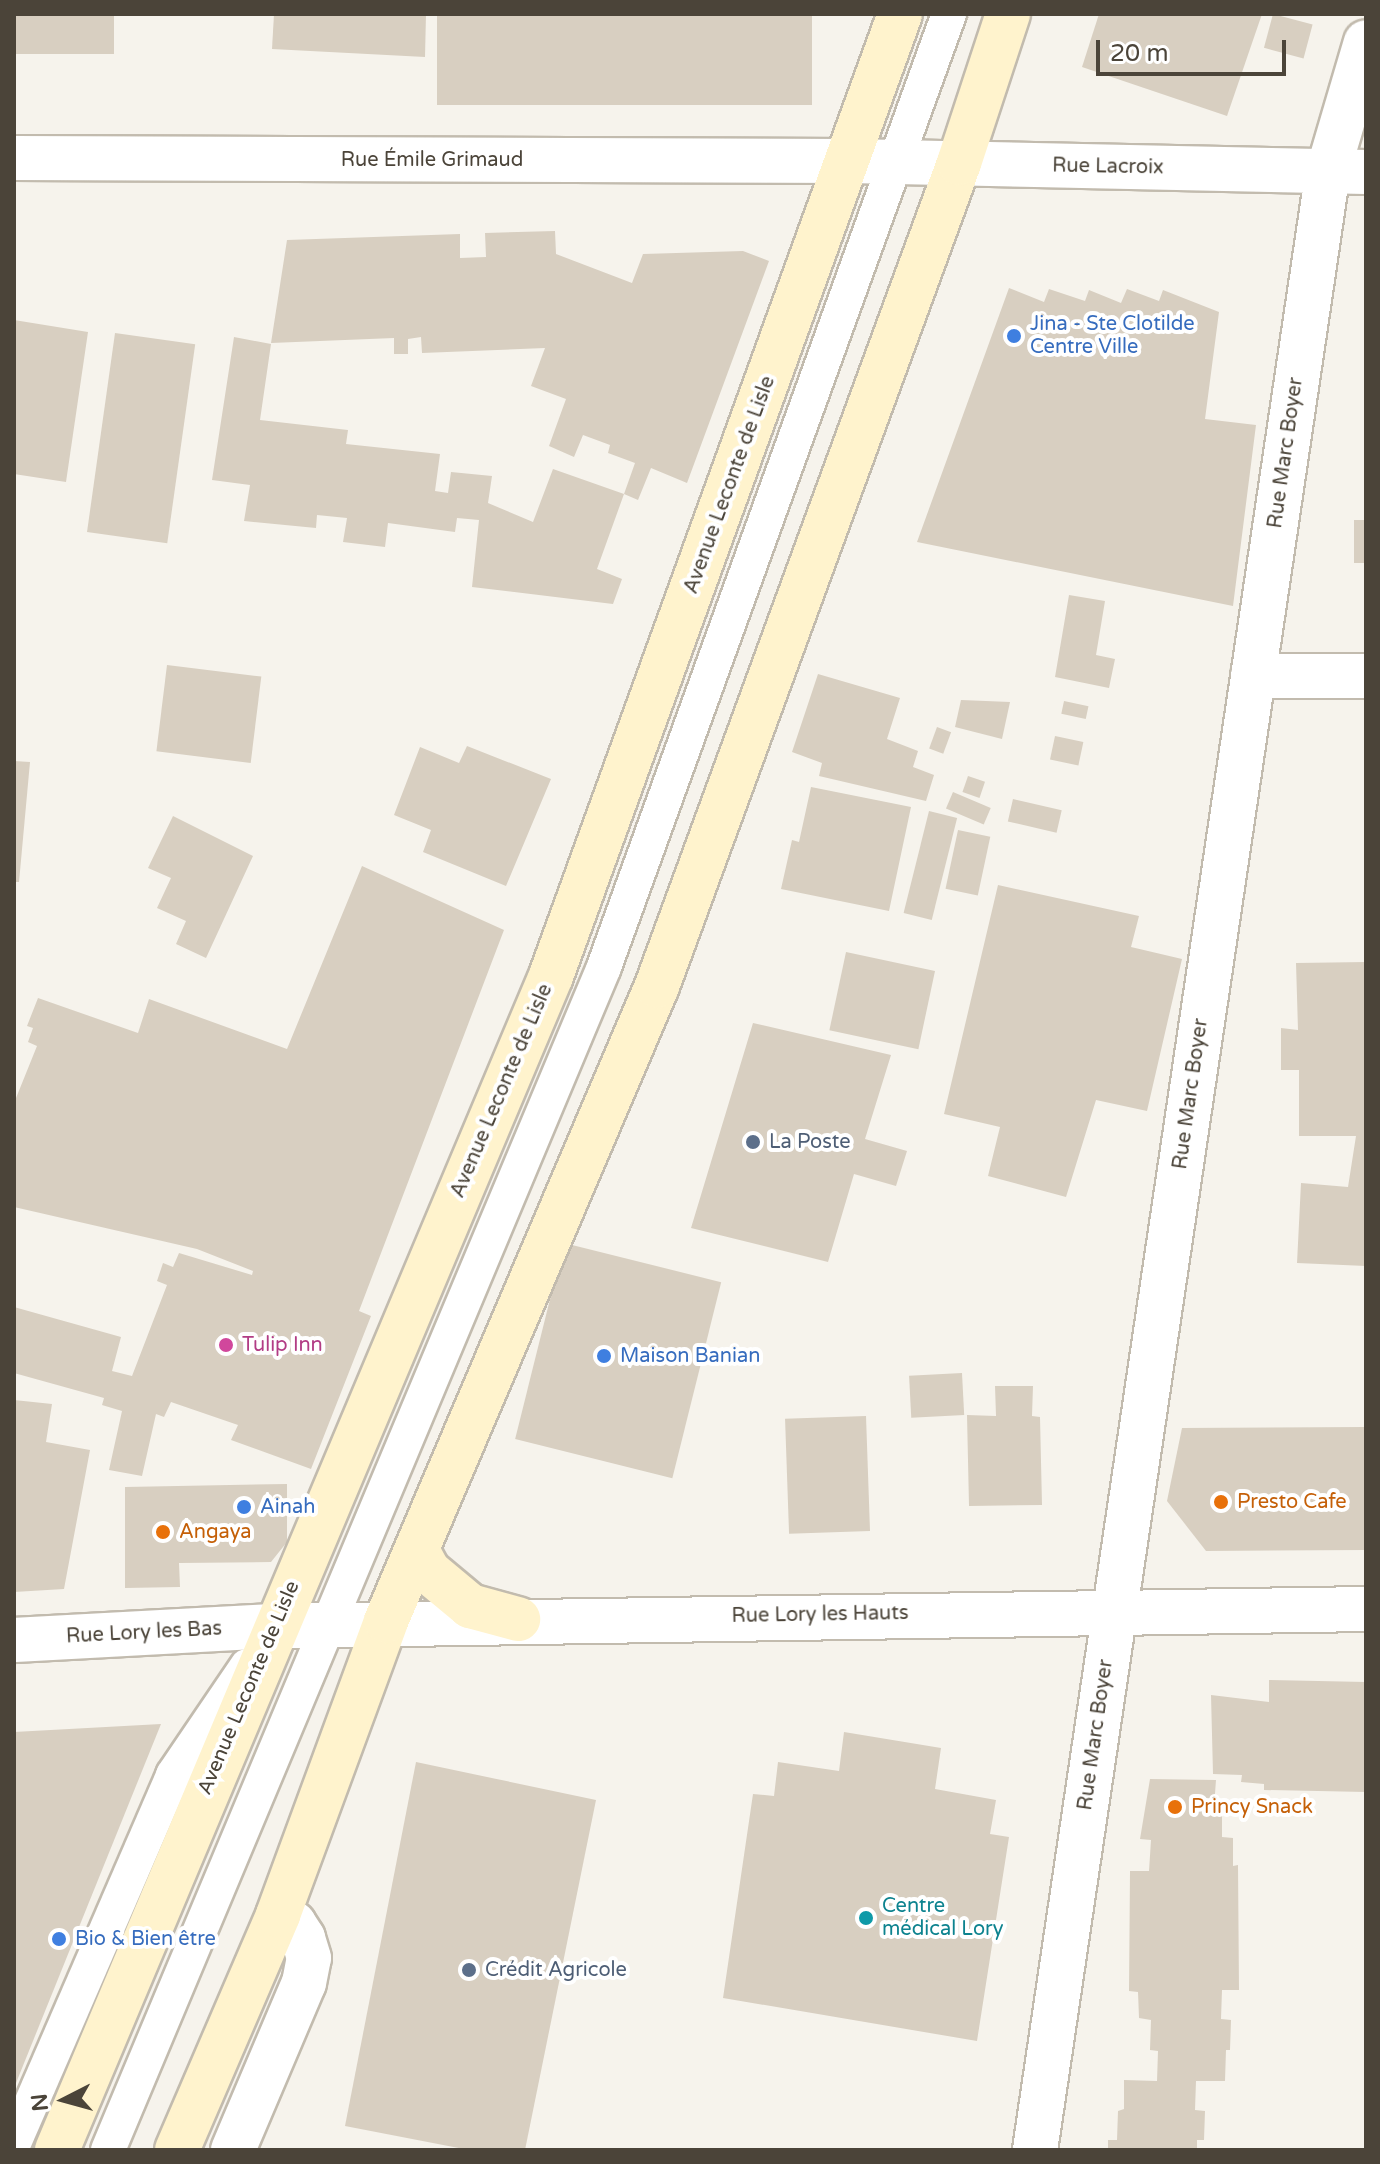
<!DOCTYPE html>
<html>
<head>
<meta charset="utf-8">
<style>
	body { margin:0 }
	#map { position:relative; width:1380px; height:2164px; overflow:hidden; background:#f6f3ec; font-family:"Varela Round",sans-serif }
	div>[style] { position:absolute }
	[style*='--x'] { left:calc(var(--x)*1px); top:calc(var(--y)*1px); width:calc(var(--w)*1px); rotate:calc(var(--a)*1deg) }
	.building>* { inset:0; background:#d8cfc1; transform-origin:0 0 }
	.roads { filter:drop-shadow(2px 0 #c2bbae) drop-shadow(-2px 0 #c2bbae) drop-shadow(0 2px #c2bbae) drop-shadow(0 -2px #c2bbae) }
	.service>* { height:34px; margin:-17px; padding:0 17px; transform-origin:17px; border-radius:17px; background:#fff }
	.minor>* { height:44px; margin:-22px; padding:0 22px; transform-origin:22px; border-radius:22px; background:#fff }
	.tertiary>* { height:44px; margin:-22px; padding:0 22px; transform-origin:22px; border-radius:22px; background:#fff }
	.secondary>* { height:44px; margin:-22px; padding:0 22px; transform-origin:22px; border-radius:22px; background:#fff3cd }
	.dots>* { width:22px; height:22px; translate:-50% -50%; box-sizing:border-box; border:4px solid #fff; border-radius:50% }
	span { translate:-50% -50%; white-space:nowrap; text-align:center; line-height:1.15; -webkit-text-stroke:8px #fff; paint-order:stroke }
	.street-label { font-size:20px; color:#4b4439 }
	.shop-label { font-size:20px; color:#366cbe }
	.left { translate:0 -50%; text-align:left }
	.service-label { font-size:20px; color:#4e5e75 }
	.hotel-label { font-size:20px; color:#b23c85 }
	.food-label { font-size:20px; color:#c56008 }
	.culture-label { font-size:20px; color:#0d838f }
	.frame { position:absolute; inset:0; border:16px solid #4b4439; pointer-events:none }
	.north { position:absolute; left:24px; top:2060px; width:80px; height:80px; -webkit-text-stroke:6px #fff; paint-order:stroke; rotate:264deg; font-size:22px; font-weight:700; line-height:32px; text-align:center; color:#4b4439 }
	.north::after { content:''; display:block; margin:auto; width:28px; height:36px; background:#4b4439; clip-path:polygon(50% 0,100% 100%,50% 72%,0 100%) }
	.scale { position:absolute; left:1096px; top:40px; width:190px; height:36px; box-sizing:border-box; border:4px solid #4b4439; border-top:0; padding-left:10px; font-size:24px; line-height:28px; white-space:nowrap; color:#4b4439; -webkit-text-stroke:6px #fff; paint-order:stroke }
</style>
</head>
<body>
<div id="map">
	<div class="building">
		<i style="left:14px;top:14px;width:100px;height:40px"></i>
		<i style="clip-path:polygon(274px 14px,426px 14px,425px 57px,272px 49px)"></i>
		<i style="left:437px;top:14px;width:375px;height:91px"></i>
		<i style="clip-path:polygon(1099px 14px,1262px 14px,1227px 116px,1082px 67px)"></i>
		<i style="left:1273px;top:14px;width:41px;height:35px;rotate:15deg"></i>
		<i style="clip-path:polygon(555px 231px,556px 254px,632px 283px,643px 254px,743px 251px,769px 261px,687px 483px,651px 468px,638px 500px,624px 494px,635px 463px,608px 453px,610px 445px,583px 435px,574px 457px,549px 446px,566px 399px,531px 386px,545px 348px,422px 353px,421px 337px,408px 339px,408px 354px,394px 354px,394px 338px,271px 343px,287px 240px,460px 234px,460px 258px,486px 257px,485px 233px)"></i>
		<i style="clip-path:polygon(1009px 288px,1044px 302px,1049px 289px,1085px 301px,1089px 290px,1121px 303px,1127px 289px,1159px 301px,1163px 290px,1219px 312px,1205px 419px,1256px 425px,1233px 606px,917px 542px)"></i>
		<i style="clip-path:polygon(14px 320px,88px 332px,66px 482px,14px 474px)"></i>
		<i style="left:115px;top:333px;width:81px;height:201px;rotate:8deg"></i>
		<i style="clip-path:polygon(234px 337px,271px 344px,260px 420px,348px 430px,346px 444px,440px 454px,435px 491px,448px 493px,451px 472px,492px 476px,488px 503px,533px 522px,553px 469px,624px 494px,597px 569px,622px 579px,613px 604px,472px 587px,479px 520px,457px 518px,455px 532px,388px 523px,385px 547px,343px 542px,347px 518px,317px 515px,316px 528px,244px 521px,250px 485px,212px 480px)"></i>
		<i style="left:1354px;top:520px;width:12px;height:43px"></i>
		<i style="clip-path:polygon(1069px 595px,1105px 601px,1096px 655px,1115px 659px,1109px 688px,1055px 677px)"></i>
		<i style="left:167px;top:665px;width:95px;height:87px;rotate:7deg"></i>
		<i style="clip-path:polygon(818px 674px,900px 698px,887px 739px,918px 751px,913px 767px,934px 775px,926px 801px,819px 776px,822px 763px,792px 752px)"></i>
		<i style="clip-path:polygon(961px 700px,1010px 702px,1002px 739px,955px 727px)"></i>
		<i style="left:1064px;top:701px;width:25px;height:13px;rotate:12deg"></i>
		<i style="left:937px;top:727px;width:15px;height:23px;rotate:20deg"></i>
		<i style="left:1055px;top:736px;width:29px;height:24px;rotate:12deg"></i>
		<i style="clip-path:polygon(467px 746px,551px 779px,506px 886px,423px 852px,431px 830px,394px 815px,420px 747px,459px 763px)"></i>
		<i style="clip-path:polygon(14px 761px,30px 762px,19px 882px,14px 882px)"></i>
		<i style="left:968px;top:776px;width:18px;height:17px;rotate:19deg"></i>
		<i style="clip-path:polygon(811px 787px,911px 807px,889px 911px,781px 889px,792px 840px,799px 842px)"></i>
		<i style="left:953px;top:792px;width:41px;height:18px;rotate:23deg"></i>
		<i style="left:1013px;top:799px;width:50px;height:23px;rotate:13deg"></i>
		<i style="left:929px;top:811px;width:29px;height:105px;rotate:14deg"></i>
		<i style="clip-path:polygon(173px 816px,253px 856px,206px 958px,176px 944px,186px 921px,157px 908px,171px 878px,148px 868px)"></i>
		<i style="left:958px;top:830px;width:33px;height:60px;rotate:12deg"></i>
		<i style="clip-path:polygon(362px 866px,504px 930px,359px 1311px,371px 1316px,311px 1469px,231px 1440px,238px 1425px,171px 1402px,164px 1417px,156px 1414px,142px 1476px,109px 1470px,122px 1411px,102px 1405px,104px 1398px,14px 1373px,14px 1307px,121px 1337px,112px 1371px,132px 1376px,167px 1285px,157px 1281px,163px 1263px,173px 1267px,179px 1253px,252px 1275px,253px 1271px,197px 1249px,14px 1207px,14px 1103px,37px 1046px,28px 1042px,33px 1028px,27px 1026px,38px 998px,138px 1033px,149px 999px,287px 1049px)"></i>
		<i style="clip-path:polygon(998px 885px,1139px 916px,1131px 947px,1182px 959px,1147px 1111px,1096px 1100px,1066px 1197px,988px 1176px,1000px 1127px,944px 1114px)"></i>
		<i style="left:846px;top:952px;width:91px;height:80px;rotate:12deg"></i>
		<i style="clip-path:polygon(1366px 962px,1366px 1266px,1297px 1263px,1301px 1183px,1348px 1187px,1356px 1136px,1299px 1136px,1299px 1070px,1281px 1070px,1281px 1028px,1298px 1030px,1296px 963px)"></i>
		<i style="clip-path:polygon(753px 1023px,891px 1055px,865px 1139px,907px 1151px,896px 1186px,854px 1174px,828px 1262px,691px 1228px)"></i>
		<i style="left:564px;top:1243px;width:162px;height:202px;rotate:14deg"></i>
		<i style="left:962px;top:1373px;width:42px;height:53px;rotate:87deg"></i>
		<i style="clip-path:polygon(995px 1386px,1033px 1386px,1032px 1416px,1040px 1417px,1042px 1505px,969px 1506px,967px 1415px,996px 1416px)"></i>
		<i style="clip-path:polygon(14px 1400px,52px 1404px,46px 1442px,90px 1450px,64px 1589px,14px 1592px)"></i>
		<i style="left:866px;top:1416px;width:115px;height:81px;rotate:88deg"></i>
		<i style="clip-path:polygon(1366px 1427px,1366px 1550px,1206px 1551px,1167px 1501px,1182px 1428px)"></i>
		<i style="clip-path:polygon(287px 1484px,287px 1542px,271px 1562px,179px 1563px,180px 1587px,125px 1588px,125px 1487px)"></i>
		<i style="clip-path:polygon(1269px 1680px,1366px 1682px,1366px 1792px,1264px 1790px,1264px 1784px,1241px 1782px,1242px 1775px,1213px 1774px,1211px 1695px,1269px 1702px)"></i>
		<i style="clip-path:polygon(161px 1724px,14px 2088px,14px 1732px)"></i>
		<i style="clip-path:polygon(844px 1732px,941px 1748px,935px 1789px,996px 1800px,990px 1834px,1009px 1837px,977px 2041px,723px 1998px,753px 1794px,774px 1796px,778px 1762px,839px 1771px)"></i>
		<i style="clip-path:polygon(416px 1762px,596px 1800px,525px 2150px,469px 2150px,345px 2126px)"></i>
		<i style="clip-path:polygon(1150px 1779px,1216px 1780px,1214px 1807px,1222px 1807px,1222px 1837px,1233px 1838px,1233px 1866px,1238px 1865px,1239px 1990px,1222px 1990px,1221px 2019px,1231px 2020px,1230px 2050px,1226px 2050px,1225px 2081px,1196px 2081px,1195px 2110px,1205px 2111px,1204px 2140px,1197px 2140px,1197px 2150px,1108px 2150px,1108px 2140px,1117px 2140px,1118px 2111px,1124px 2109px,1124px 2080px,1157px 2081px,1158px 2051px,1150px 2050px,1151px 2020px,1139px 2018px,1138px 1992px,1129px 1991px,1130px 1871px,1149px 1871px,1151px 1840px,1140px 1839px)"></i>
	</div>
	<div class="roads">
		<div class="service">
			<i style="--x:14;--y:2143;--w:401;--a:-66.6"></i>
			<i style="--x:173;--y:1775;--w:132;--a:-55.8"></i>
			<i style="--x:108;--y:2150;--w:1283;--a:-67.25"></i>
			<i style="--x:604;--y:967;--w:1014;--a:-70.1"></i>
		</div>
		<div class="minor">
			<i style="--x:14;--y:158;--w:835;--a:0.21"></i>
			<i style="--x:849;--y:161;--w:517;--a:1.22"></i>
			<i style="--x:1253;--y:676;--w:113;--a:0"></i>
			<i style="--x:14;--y:1640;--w:260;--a:-3.1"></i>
			<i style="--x:233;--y:2150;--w:181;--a:-67"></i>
			<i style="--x:304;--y:1983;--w:25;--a:-79"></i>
			<i style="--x:309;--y:1958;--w:21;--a:-107"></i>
			<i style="--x:303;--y:1938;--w:17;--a:-123"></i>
			<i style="--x:294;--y:1924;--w:18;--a:-151"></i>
			<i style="--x:1035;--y:2150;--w:2001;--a:-81.58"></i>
			<i style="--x:1328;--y:171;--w:134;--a:-73.6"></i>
		</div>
		<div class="tertiary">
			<i style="--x:274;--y:1626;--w:1092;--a:-0.89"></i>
		</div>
		<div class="secondary">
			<i style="--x:417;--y:1550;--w:24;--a:62"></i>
			<i style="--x:428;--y:1571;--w:55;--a:39.8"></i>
			<i style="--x:470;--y:1606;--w:50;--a:15.2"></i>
			<i style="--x:57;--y:2150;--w:1274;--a:-67.18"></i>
			<i style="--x:551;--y:976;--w:1023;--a:-70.06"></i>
			<i style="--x:177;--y:2150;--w:256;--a:-66.7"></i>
			<i style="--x:278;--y:1915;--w:313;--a:-69.8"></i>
			<i style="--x:386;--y:1621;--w:690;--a:-66.89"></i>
			<i style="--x:657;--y:986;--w:877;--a:-69.85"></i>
			<i style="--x:959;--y:163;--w:157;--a:-71.8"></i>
		</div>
	</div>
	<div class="dots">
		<i style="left:1014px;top:336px;background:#3f7fe0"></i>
		<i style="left:753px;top:1142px;background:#5c6f8a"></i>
		<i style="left:226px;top:1345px;background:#d1479c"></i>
		<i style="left:604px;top:1356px;background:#3f7fe0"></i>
		<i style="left:1221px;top:1502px;background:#e8710a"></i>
		<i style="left:244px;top:1507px;background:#3f7fe0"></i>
		<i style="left:163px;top:1532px;background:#e8710a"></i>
		<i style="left:1175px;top:1807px;background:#e8710a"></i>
		<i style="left:866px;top:1918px;background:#0f9aa8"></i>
		<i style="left:59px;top:1939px;background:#3f7fe0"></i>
		<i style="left:469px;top:1970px;background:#5c6f8a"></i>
	</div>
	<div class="street-label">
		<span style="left:432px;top:160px">Rue Émile Grimaud</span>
		<span style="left:1108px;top:167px;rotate:1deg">Rue Lacroix</span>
		<span style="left:1286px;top:453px;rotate:-82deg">Rue Marc Boyer</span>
		<span style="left:730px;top:485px;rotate:-70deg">Avenue Leconte de Lisle</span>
		<span style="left:502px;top:1091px;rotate:-67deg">Avenue Leconte de Lisle</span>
		<span style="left:1191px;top:1094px;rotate:-82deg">Rue Marc Boyer</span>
		<span style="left:820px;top:1615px;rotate:-1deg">Rue Lory les Hauts</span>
		<span style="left:144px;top:1633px;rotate:-3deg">Rue Lory les Bas</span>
		<span style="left:249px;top:1688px;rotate:-67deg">Avenue Leconte de Lisle</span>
		<span style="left:1096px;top:1735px;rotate:-82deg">Rue Marc Boyer</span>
	</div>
	<div class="shop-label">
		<span class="left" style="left:1030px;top:336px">Jina - Ste Clotilde<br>Centre Ville</span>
		<span class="left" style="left:620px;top:1356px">Maison Banian</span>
		<span class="left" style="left:260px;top:1507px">Ainah</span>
		<span class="left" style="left:75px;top:1939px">Bio &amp; Bien être</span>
	</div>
	<div class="service-label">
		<span class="left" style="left:769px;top:1142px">La Poste</span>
		<span class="left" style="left:485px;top:1970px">Crédit Agricole</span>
	</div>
	<div class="hotel-label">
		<span class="left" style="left:242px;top:1345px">Tulip Inn</span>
	</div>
	<div class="food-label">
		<span class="left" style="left:1237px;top:1502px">Presto Cafe</span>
		<span class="left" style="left:179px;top:1532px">Angaya</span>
		<span class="left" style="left:1191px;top:1807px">Princy Snack</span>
	</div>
	<div class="culture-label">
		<span class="left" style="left:882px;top:1918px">Centre<br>médical Lory</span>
	</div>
	<div class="frame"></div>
	<div class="north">N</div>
	<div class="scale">20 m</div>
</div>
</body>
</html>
